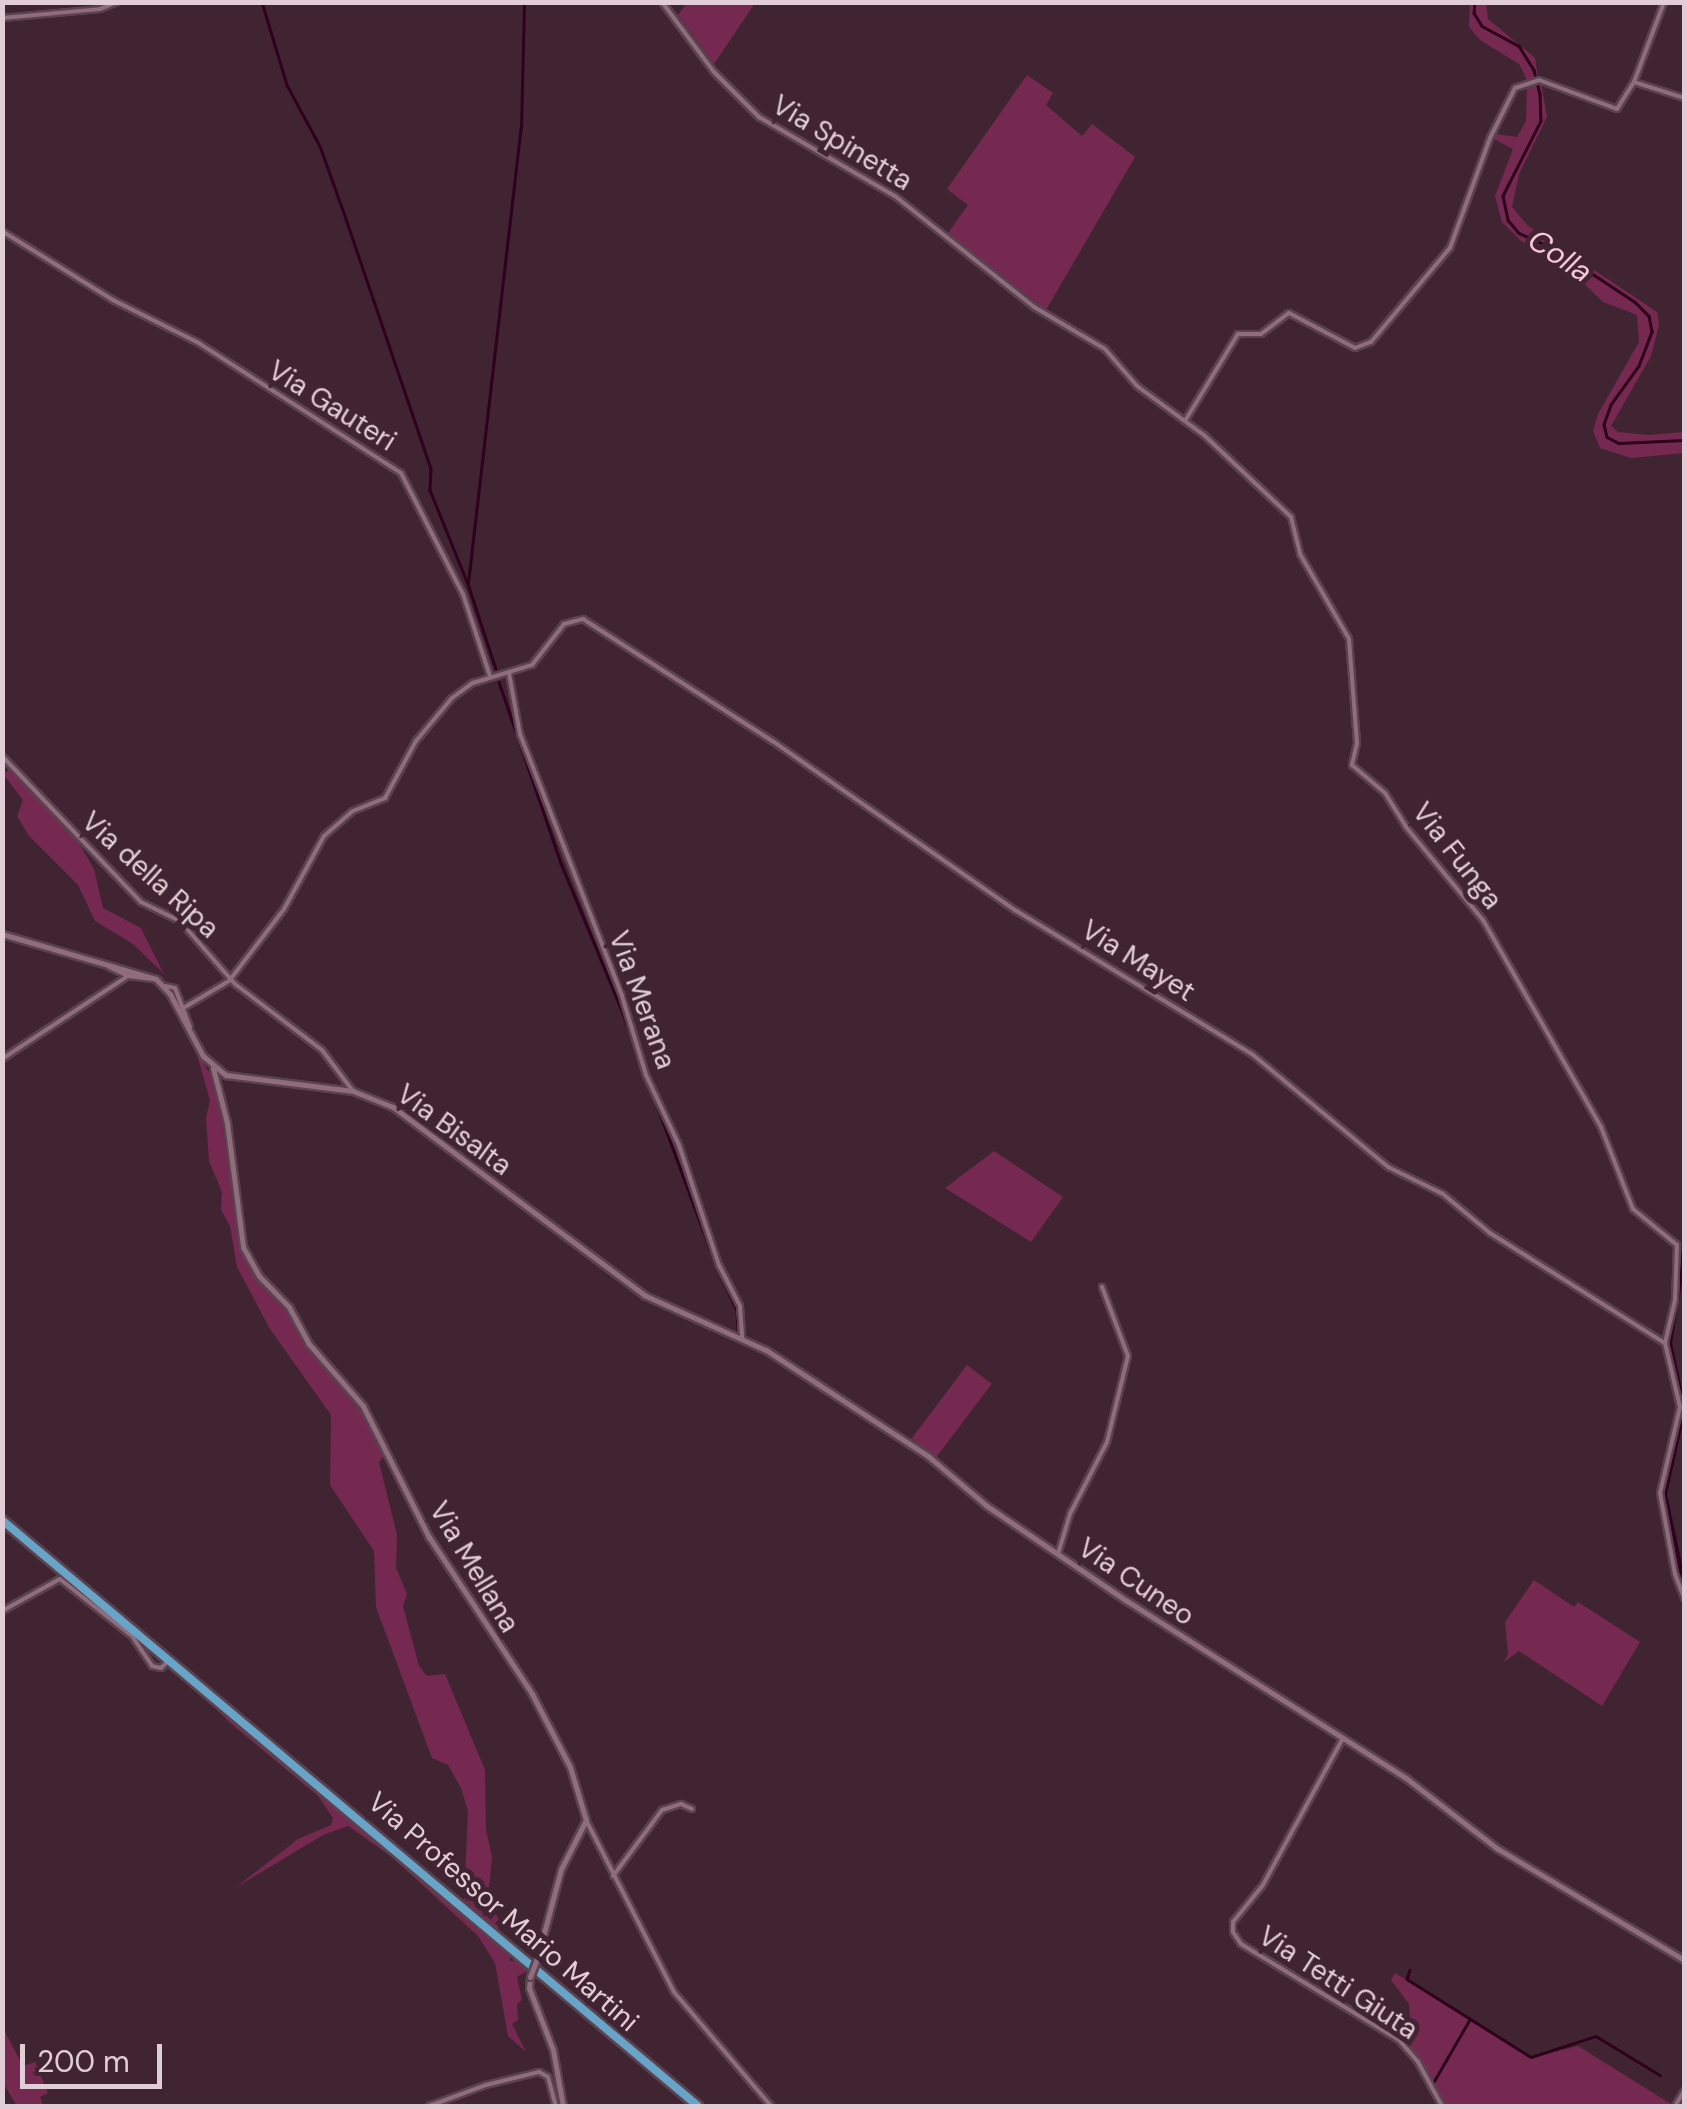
<!DOCTYPE html>
<html>
<head>
<meta charset="utf-8">
<style>
	body { margin:0 }
	#map { position:relative; width:1687px; height:2109px; overflow:hidden; background:#402431; font-family:"DM Sans",sans-serif }
	div>[style] { position:absolute }
	[style*='--x'] { left:calc(var(--x)*1px); top:calc(var(--y)*1px); width:calc(var(--w)*1px); rotate:calc(var(--a)*1deg) }
	.green>* { inset:0; background:#762950; transform-origin:0 0 }
	.stream>* { height:2.5px; margin:-1.25px; padding:0 1.25px; transform-origin:1.25px; border-radius:1.25px; background:#2e021a }
	.canal>* { height:5px; margin:-2.5px; padding:0 2.5px; transform-origin:2.5px; border-radius:2.5px; background:#2e021a }
	.roads { filter:drop-shadow(2px 0 #5a424e) drop-shadow(-2px 0 #5a424e) drop-shadow(0 2px #5a424e) drop-shadow(0 -2px #5a424e) }
	.minor>* { height:4px; margin:-2px; padding:0 2px; transform-origin:2px; border-radius:2px; background:#8f6d7c }
	.tertiary>* { height:5px; margin:-2.5px; padding:0 2.5px; transform-origin:2.5px; border-radius:2.5px; background:#8f6d7c }
	.primary>* { height:8px; margin:-4px; padding:0 4px; transform-origin:4px; border-radius:4px; background:#68a3c8 }
	.bridges { filter:drop-shadow(2px 0 #5a424e) drop-shadow(-2px 0 #5a424e) drop-shadow(0 2px #5a424e) drop-shadow(0 -2px #5a424e) }
	.tertiary-bridge>* { height:5px; margin:-2.5px; padding:0 2.5px; transform-origin:2.5px; border-radius:2.5px; background:#8f6d7c }
	span { translate:-50% -50%; white-space:nowrap; text-align:center; line-height:1.15; -webkit-text-stroke:10px #402431; paint-order:stroke }
	.street-label { font-size:28px; color:#e1cdd5 }
	.water-label { font-size:30px; color:#f8c6db; font-style:italic }
	.frame { position:absolute; inset:0; border:5px solid #e1cdd5; pointer-events:none }
	.scale { position:absolute; left:20px; top:2044px; width:142px; height:45px; box-sizing:border-box; border:5px solid #e1cdd5; border-top:0; padding-left:12px; font-size:30px; line-height:35px; white-space:nowrap; color:#e1cdd5; -webkit-text-stroke:8px #402431; paint-order:stroke }
</style>
</head>
<body>
<div id="map">
	<div class="green">
		<i style="clip-path:polygon(1470px 2px,1486px 3px,1488px 19px,1535px 58px,1538px 77px,1527px 80px,1519px 64px,1480px 40px,1469px 27px)"></i>
		<i style="clip-path:polygon(687px 3px,687px 2px,755px 3px,714px 64px,678px 15px)"></i>
		<i style="clip-path:polygon(1027px 75px,1053px 93px,1046px 105px,1082px 136px,1092px 124px,1135px 157px,1046px 310px,948px 233px,968px 205px,947px 189px)"></i>
		<i style="clip-path:polygon(1541px 83px,1547px 117px,1519px 174px,1512px 207px,1527px 225px,1657px 312px,1659px 325px,1651px 356px,1611px 426px,1618px 432px,1650px 435px,1684px 432px,1684px 453px,1631px 458px,1600px 448px,1593px 431px,1598px 414px,1639px 342px,1637px 315px,1603px 302px,1563px 263px,1521px 241px,1502px 222px,1495px 196px,1513px 149px,1492px 138px,1496px 134px,1517px 137px,1526px 121px,1527px 84px)"></i>
		<i style="clip-path:polygon(10px 769px,77px 840px,94px 869px,103px 908px,141px 928px,164px 974px,133px 944px,95px 921px,78px 885px,29px 836px,17px 816px,23px 800px,3px 774px)"></i>
		<i style="clip-path:polygon(195px 1048px,212px 1078px,220px 1108px,242px 1254px,287px 1308px,308px 1347px,356px 1401px,385px 1454px,379px 1462px,397px 1535px,396px 1568px,407px 1594px,403px 1606px,419px 1666px,427px 1676px,445px 1674px,485px 1770px,486px 1830px,492px 1857px,488px 1899px,500px 1922px,497px 1934px,464px 1899px,468px 1811px,461px 1788px,448px 1765px,432px 1758px,376px 1607px,374px 1551px,330px 1485px,331px 1415px,270px 1329px,237px 1267px,230px 1226px,221px 1210px,222px 1192px,209px 1161px,206px 1118px,210px 1100px)"></i>
		<i style="clip-path:polygon(994px 1151px,1063px 1197px,1031px 1242px,945px 1188px)"></i>
		<i style="left:967px;top:1365px;width:31px;height:92px;rotate:37deg"></i>
		<i style="clip-path:polygon(1534px 1580px,1574px 1607px,1578px 1602px,1640px 1642px,1602px 1706px,1519px 1651px,1504px 1662px,1508px 1654px,1505px 1622px)"></i>
		<i style="clip-path:polygon(192px 1683px,510px 1951px,510px 1961px,518px 1960px,529px 1970px,517px 1977px,522px 2000px,517px 2004px,518px 2020px,512px 2024px,526px 2052px,508px 2036px,495px 1963px,478px 1936px,392px 1857px,348px 1826px,323px 1835px,235px 1888px,298px 1839px,331px 1825px,333px 1818px,318px 1796px,229px 1722px)"></i>
		<i style="clip-path:polygon(1395px 1973px,1530px 2058px,1578px 2046px,1671px 2104px,1445px 2106px,1433px 2084px,1451px 2053px,1432px 2083px,1400px 2039px,1410px 2020px,1409px 2004px,1391px 1980px)"></i>
		<i style="clip-path:polygon(2px 2026px,23px 2066px,35px 2062px,48px 2093px,40px 2097px,43px 2106px,17px 2106px,3px 2083px)"></i>
	</div>
	<div class="stream">
		<i style="--x:262;--y:2;--w:87;--a:73.2"></i>
		<i style="--x:287;--y:85;--w:69;--a:61.6"></i>
		<i style="--x:320;--y:146;--w:71;--a:70.3"></i>
		<i style="--x:344;--y:213;--w:270;--a:71.2"></i>
		<i style="--x:431;--y:469;--w:21;--a:93"></i>
		<i style="--x:430;--y:490;--w:101;--a:68"></i>
		<i style="--x:468;--y:584;--w:89;--a:71.8"></i>
		<i style="--x:1475;--y:2;--w:11;--a:95"></i>
		<i style="--x:1474;--y:13;--w:15;--a:58"></i>
		<i style="--x:1482;--y:26;--w:42;--a:28.4"></i>
		<i style="--x:1519;--y:46;--w:28;--a:58"></i>
		<i style="--x:1534;--y:70;--w:25;--a:76"></i>
		<i style="--x:1540;--y:94;--w:27;--a:88"></i>
		<i style="--x:1541;--y:121;--w:84;--a:116.9"></i>
		<i style="--x:1503;--y:196;--w:25;--a:78"></i>
		<i style="--x:1508;--y:220;--w:17;--a:50"></i>
		<i style="--x:1519;--y:233;--w:39;--a:24"></i>
		<i style="--x:1555;--y:249;--w:96;--a:33.5"></i>
		<i style="--x:1635;--y:302;--w:20;--a:45"></i>
		<i style="--x:1649;--y:316;--w:16;--a:79"></i>
		<i style="--x:1652;--y:332;--w:36;--a:111"></i>
		<i style="--x:1639;--y:366;--w:48;--a:125.7"></i>
		<i style="--x:1611;--y:405;--w:20;--a:110"></i>
		<i style="--x:1604;--y:424;--w:13;--a:77"></i>
		<i style="--x:1607;--y:437;--w:13;--a:27"></i>
		<i style="--x:1619;--y:443;--w:65;--a:-2.6"></i>
		<i style="--x:468;--y:583;--w:458;--a:-83.4"></i>
		<i style="--x:521;--y:128;--w:126;--a:-88.6"></i>
		<i style="--x:499;--y:682;--w:191;--a:71.1"></i>
		<i style="--x:561;--y:863;--w:157;--a:67.5"></i>
		<i style="--x:621;--y:1008;--w:279;--a:69.7"></i>
		<i style="--x:718;--y:1270;--w:44;--a:64.6"></i>
		<i style="--x:737;--y:1310;--w:22;--a:87"></i>
		<i style="--x:1410;--y:1970;--w:9;--a:108"></i>
		<i style="--x:1407;--y:1979;--w:146;--a:32.2"></i>
		<i style="--x:1531;--y:2057;--w:68;--a:-17.9"></i>
		<i style="--x:1596;--y:2036;--w:75;--a:31.4"></i>
		<i style="--x:1433;--y:2083;--w:74;--a:-60"></i>
	</div>
	<div class="canal">
		<i style="--x:1684;--y:1251;--w:93;--a:99.3"></i>
		<i style="--x:1669;--y:1343;--w:66;--a:77.8"></i>
		<i style="--x:1683;--y:1408;--w:88;--a:102.5"></i>
		<i style="--x:1664;--y:1494;--w:95;--a:77.9"></i>
	</div>
	<div class="roads">
		<div class="minor">
			<i style="--x:662;--y:2;--w:87;--a:53.4"></i>
			<i style="--x:714;--y:72;--w:64;--a:45"></i>
			<i style="--x:759;--y:117;--w:157;--a:30.2"></i>
			<i style="--x:895;--y:196;--w:178;--a:38.6"></i>
			<i style="--x:1034;--y:307;--w:82;--a:30.6"></i>
			<i style="--x:1105;--y:349;--w:49;--a:49.1"></i>
			<i style="--x:1137;--y:386;--w:83;--a:36.2"></i>
			<i style="--x:1204;--y:435;--w:120;--a:43.3"></i>
			<i style="--x:1291;--y:517;--w:38;--a:76"></i>
			<i style="--x:1300;--y:554;--w:98;--a:60"></i>
			<i style="--x:1349;--y:639;--w:104;--a:85.6"></i>
			<i style="--x:1357;--y:743;--w:23;--a:103"></i>
			<i style="--x:1352;--y:765;--w:43;--a:40.3"></i>
			<i style="--x:1385;--y:793;--w:40;--a:58"></i>
			<i style="--x:1406;--y:827;--w:121;--a:50.4"></i>
			<i style="--x:1483;--y:920;--w:238;--a:60.3"></i>
			<i style="--x:1601;--y:1127;--w:88;--a:68.7"></i>
			<i style="--x:1633;--y:1209;--w:57;--a:39.3"></i>
			<i style="--x:1677;--y:1245;--w:55;--a:92.1"></i>
			<i style="--x:1675;--y:1300;--w:44;--a:103.1"></i>
			<i style="--x:1665;--y:1343;--w:66;--a:76.8"></i>
			<i style="--x:1680;--y:1407;--w:88;--a:103.1"></i>
			<i style="--x:1660;--y:1493;--w:82;--a:79.5"></i>
			<i style="--x:1675;--y:1574;--w:26;--a:69"></i>
			<i style="--x:2;--y:18;--w:98;--a:-5.2"></i>
			<i style="--x:100;--y:9;--w:18;--a:-22"></i>
			<i style="--x:1634;--y:82;--w:52;--a:17.7"></i>
			<i style="--x:2;--y:231;--w:131;--a:31.9"></i>
			<i style="--x:113;--y:300;--w:94;--a:26.6"></i>
			<i style="--x:197;--y:342;--w:242;--a:32.7"></i>
			<i style="--x:401;--y:473;--w:136;--a:62.9"></i>
			<i style="--x:463;--y:594;--w:86;--a:71.8"></i>
			<i style="--x:1185;--y:421;--w:102;--a:-58.7"></i>
			<i style="--x:1238;--y:334;--w:23;--a:0"></i>
			<i style="--x:1261;--y:334;--w:35;--a:-37"></i>
			<i style="--x:1289;--y:313;--w:75;--a:27.9"></i>
			<i style="--x:1355;--y:348;--w:17;--a:-21"></i>
			<i style="--x:1371;--y:342;--w:123;--a:-50"></i>
			<i style="--x:1450;--y:248;--w:117;--a:-70"></i>
			<i style="--x:1490;--y:138;--w:56;--a:-63.4"></i>
			<i style="--x:1515;--y:88;--w:25;--a:-18"></i>
			<i style="--x:1539;--y:80;--w:83;--a:20.4"></i>
			<i style="--x:1617;--y:109;--w:32;--a:-58"></i>
			<i style="--x:1634;--y:82;--w:85;--a:-69.4"></i>
			<i style="--x:509;--y:673;--w:62;--a:79.8"></i>
			<i style="--x:520;--y:734;--w:281;--a:68.7"></i>
			<i style="--x:622;--y:996;--w:83;--a:73.1"></i>
			<i style="--x:646;--y:1075;--w:77;--a:64.8"></i>
			<i style="--x:679;--y:1145;--w:126;--a:71.6"></i>
			<i style="--x:719;--y:1265;--w:46;--a:62.9"></i>
			<i style="--x:740;--y:1306;--w:32;--a:86"></i>
			<i style="--x:2;--y:756;--w:202;--a:46.4"></i>
			<i style="--x:141;--y:902;--w:43;--a:26"></i>
			<i style="--x:180;--y:921;--w:84;--a:48.9"></i>
			<i style="--x:235;--y:984;--w:109;--a:37.2"></i>
			<i style="--x:322;--y:1050;--w:51;--a:52.9"></i>
			<i style="--x:109;--y:967;--w:21;--a:25"></i>
			<i style="--x:165;--y:986;--w:10;--a:11"></i>
			<i style="--x:175;--y:988;--w:42;--a:69"></i>
			<i style="--x:185;--y:1007;--w:51;--a:-30.6"></i>
			<i style="--x:229;--y:981;--w:91;--a:-52.6"></i>
			<i style="--x:284;--y:909;--w:83;--a:-61.3"></i>
			<i style="--x:324;--y:836;--w:38;--a:-41"></i>
			<i style="--x:353;--y:811;--w:35;--a:-22"></i>
			<i style="--x:385;--y:798;--w:65;--a:-61.5"></i>
			<i style="--x:416;--y:741;--w:56;--a:-50.1"></i>
			<i style="--x:452;--y:698;--w:26;--a:-36"></i>
			<i style="--x:473;--y:683;--w:62;--a:-17"></i>
			<i style="--x:532;--y:665;--w:52;--a:-52"></i>
			<i style="--x:564;--y:624;--w:20;--a:-15"></i>
			<i style="--x:583;--y:619;--w:227;--a:32.8"></i>
			<i style="--x:774;--y:742;--w:294;--a:34.9"></i>
			<i style="--x:1015;--y:910;--w:277;--a:31.3"></i>
			<i style="--x:1252;--y:1054;--w:177;--a:39.7"></i>
			<i style="--x:1388;--y:1167;--w:61;--a:26.1"></i>
			<i style="--x:1443;--y:1194;--w:61;--a:39.7"></i>
			<i style="--x:1490;--y:1233;--w:207;--a:32.2"></i>
			<i style="--x:2;--y:1059;--w:151;--a:-33.4"></i>
			<i style="--x:128;--y:976;--w:24;--a:7"></i>
			<i style="--x:1058;--y:1554;--w:42;--a:-73.3"></i>
			<i style="--x:1070;--y:1514;--w:81;--a:-62.8"></i>
			<i style="--x:1107;--y:1442;--w:89;--a:-76.3"></i>
			<i style="--x:1128;--y:1356;--w:74;--a:-110.6"></i>
			<i style="--x:2;--y:1611;--w:66;--a:-28.9"></i>
			<i style="--x:60;--y:1579;--w:92;--a:38.4"></i>
			<i style="--x:132;--y:1636;--w:36;--a:56"></i>
			<i style="--x:152;--y:1666;--w:9;--a:13"></i>
			<i style="--x:161;--y:1668;--w:7;--a:-45"></i>
			<i style="--x:1343;--y:1738;--w:167;--a:118.6"></i>
			<i style="--x:1263;--y:1885;--w:48;--a:129"></i>
			<i style="--x:1233;--y:1922;--w:10;--a:90"></i>
			<i style="--x:1233;--y:1932;--w:14;--a:56"></i>
			<i style="--x:1241;--y:1944;--w:185;--a:31.3"></i>
			<i style="--x:1399;--y:2040;--w:29;--a:49"></i>
			<i style="--x:1418;--y:2062;--w:50;--a:61.4"></i>
			<i style="--x:586;--y:1820;--w:193;--a:62.9"></i>
			<i style="--x:674;--y:1992;--w:150;--a:49.6"></i>
			<i style="--x:613;--y:1876;--w:82;--a:-53.4"></i>
			<i style="--x:662;--y:1810;--w:20;--a:-18"></i>
			<i style="--x:681;--y:1804;--w:12;--a:24"></i>
			<i style="--x:429;--y:2106;--w:61;--a:-20.2"></i>
			<i style="--x:486;--y:2085;--w:55;--a:-13.8"></i>
			<i style="--x:539;--y:2072;--w:10;--a:29"></i>
			<i style="--x:548;--y:2077;--w:30;--a:75"></i>
			<i style="--x:1675;--y:2106;--w:17;--a:-59"></i>
		</div>
		<div class="tertiary">
			<i style="--x:2;--y:934;--w:160;--a:16.3"></i>
			<i style="--x:156;--y:979;--w:21;--a:47"></i>
			<i style="--x:170;--y:994;--w:70;--a:62"></i>
			<i style="--x:203;--y:1056;--w:30;--a:40"></i>
			<i style="--x:226;--y:1075;--w:128;--a:7.2"></i>
			<i style="--x:353;--y:1091;--w:43;--a:21.8"></i>
			<i style="--x:393;--y:1107;--w:314;--a:36.8"></i>
			<i style="--x:644;--y:1295;--w:134;--a:24.3"></i>
			<i style="--x:766;--y:1350;--w:194;--a:33.2"></i>
			<i style="--x:928;--y:1456;--w:77;--a:40.3"></i>
			<i style="--x:987;--y:1506;--w:169;--a:34.2"></i>
			<i style="--x:1127;--y:1601;--w:330;--a:32.4"></i>
			<i style="--x:1406;--y:1778;--w:116;--a:37.7"></i>
			<i style="--x:1498;--y:1849;--w:217;--a:30.8"></i>
			<i style="--x:213;--y:1068;--w:57;--a:75.7"></i>
			<i style="--x:227;--y:1123;--w:125;--a:82.6"></i>
			<i style="--x:243;--y:1247;--w:33;--a:61"></i>
			<i style="--x:259;--y:1276;--w:43;--a:45.9"></i>
			<i style="--x:289;--y:1307;--w:42;--a:61.6"></i>
			<i style="--x:309;--y:1344;--w:82;--a:48.9"></i>
			<i style="--x:363;--y:1406;--w:147;--a:63.3"></i>
			<i style="--x:429;--y:1537;--w:188;--a:56.7"></i>
			<i style="--x:532;--y:1694;--w:82;--a:62.5"></i>
			<i style="--x:570;--y:1767;--w:55;--a:73.2"></i>
			<i style="--x:586;--y:1820;--w:55;--a:117"></i>
			<i style="--x:561;--y:1869;--w:93;--a:104.9"></i>
			<i style="--x:530;--y:1977;--w:11;--a:95"></i>
			<i style="--x:529;--y:1988;--w:66;--a:68.8"></i>
			<i style="--x:553;--y:2050;--w:57;--a:79.9"></i>
		</div>
		<div class="primary">
			<i style="--x:2;--y:1520;--w:910;--a:40.1"></i>
		</div>
	</div>
	<div class="bridges">
		<div class="tertiary-bridge">
			<i style="--x:530;--y:1977;--w:19;--a:-69"></i>
		</div>
	</div>
	<div class="street-label">
		<span style="left:842px;top:143px;rotate:31deg">Via Spinetta</span>
		<span style="left:332px;top:406px;rotate:32deg">Via Gauteri</span>
		<span style="left:1457px;top:856px;rotate:52deg">Via Funga</span>
		<span style="left:150px;top:875px;rotate:42deg">Via della Ripa</span>
		<span style="left:1138px;top:961px;rotate:32deg">Via Mayet</span>
		<span style="left:642px;top:1000px;rotate:70deg">Via Merana</span>
		<span style="left:454px;top:1130px;rotate:36deg">Via Bisalta</span>
		<span style="left:474px;top:1567px;rotate:59deg">Via Mellana</span>
		<span style="left:1136px;top:1582px;rotate:34deg">Via Cuneo</span>
		<span style="left:503px;top:1912px;rotate:41deg">Via Professor Mario Martini</span>
		<span style="left:1338px;top:1983px;rotate:33deg">Via Tetti Giuta</span>
	</div>
	<div class="water-label">
		<span style="left:1560px;top:256px;rotate:34deg">Colla</span>
	</div>
	<div class="frame"></div>
	<div class="scale">200 m</div>
</div>
</body>
</html>
